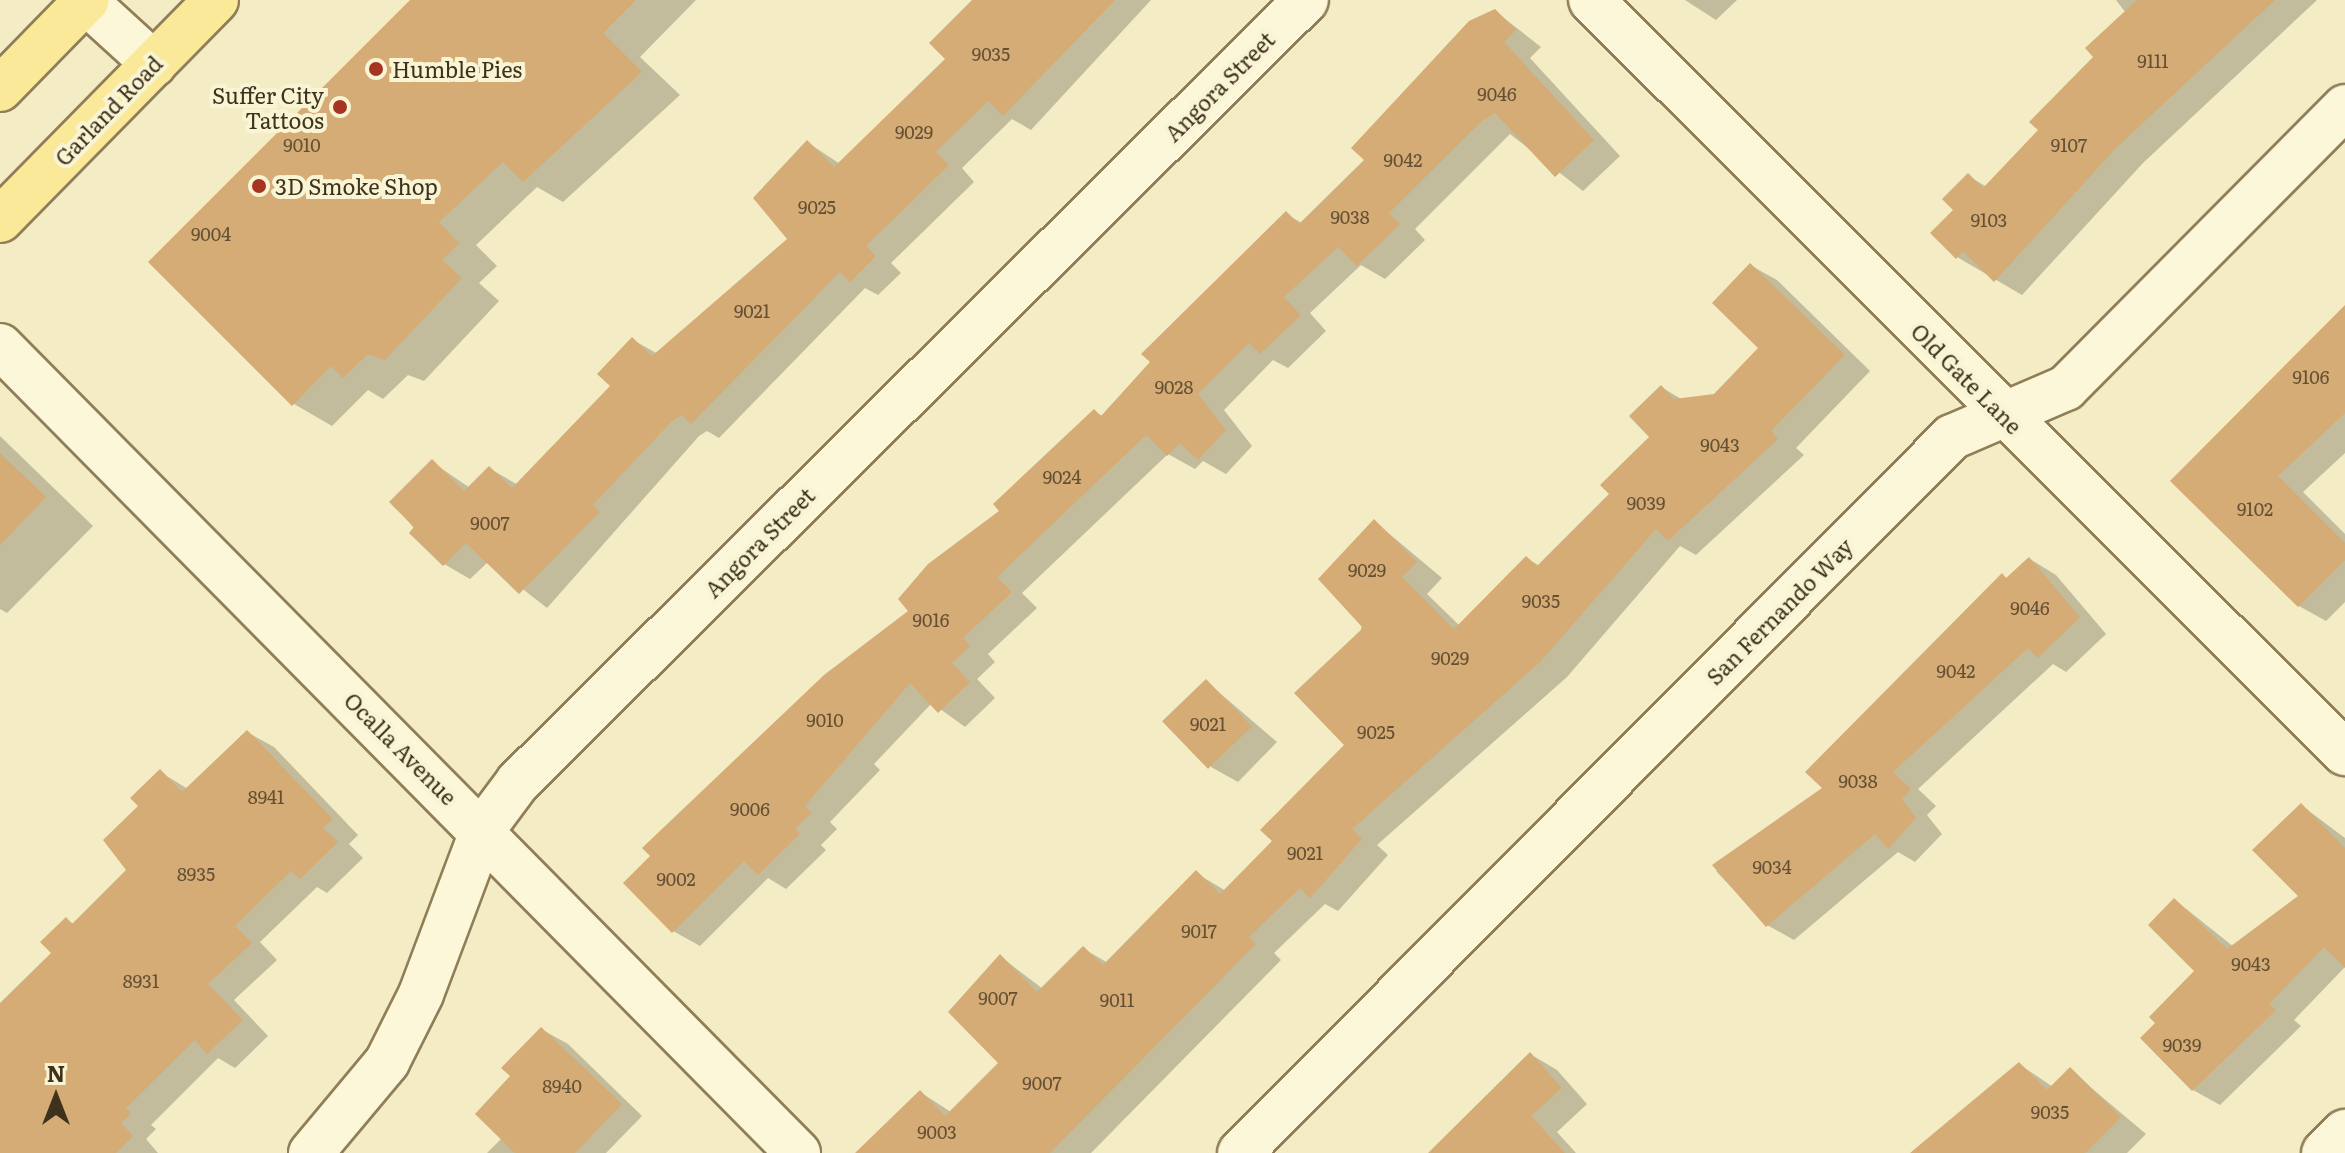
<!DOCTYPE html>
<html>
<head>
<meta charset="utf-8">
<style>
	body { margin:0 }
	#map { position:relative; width:2345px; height:1153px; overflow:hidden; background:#f3ecc4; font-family:Literata,serif }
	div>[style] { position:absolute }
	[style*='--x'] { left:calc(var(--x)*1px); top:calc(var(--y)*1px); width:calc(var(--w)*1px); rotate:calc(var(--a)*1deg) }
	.shadow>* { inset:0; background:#0003 }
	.building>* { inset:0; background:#d5ab76; transform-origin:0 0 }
	.roads { filter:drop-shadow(2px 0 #907e58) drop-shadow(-2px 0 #907e58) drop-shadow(0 2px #907e58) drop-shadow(0 -2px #907e58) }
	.street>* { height:44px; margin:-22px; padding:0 22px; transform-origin:22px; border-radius:22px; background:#fcf7d8 }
	.primary>* { height:44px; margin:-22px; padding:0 22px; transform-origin:22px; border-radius:22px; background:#f9e998 }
	.dots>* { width:22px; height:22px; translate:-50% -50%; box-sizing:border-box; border:4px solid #f9f4d4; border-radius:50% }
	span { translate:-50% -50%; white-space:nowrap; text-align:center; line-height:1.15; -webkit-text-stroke:8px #f9f4d4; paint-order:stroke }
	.number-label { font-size:18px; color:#645033 }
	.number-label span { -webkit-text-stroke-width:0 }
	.poi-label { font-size:22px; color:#3e321d }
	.left { translate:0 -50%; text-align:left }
	.right { translate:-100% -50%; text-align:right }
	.street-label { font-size:22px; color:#3e321d }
	.north { position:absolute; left:16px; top:1057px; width:80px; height:80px; -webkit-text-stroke:6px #f9f4d4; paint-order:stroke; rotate:0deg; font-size:22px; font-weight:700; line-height:32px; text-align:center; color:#3e321d }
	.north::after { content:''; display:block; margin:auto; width:28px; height:36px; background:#3e321d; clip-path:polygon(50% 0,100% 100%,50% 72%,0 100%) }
</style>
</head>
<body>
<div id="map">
	<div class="shadow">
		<i style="clip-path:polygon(413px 0,696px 0,640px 57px,680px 95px,563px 202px,537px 187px,476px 245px,497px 266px,479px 283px,499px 301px,424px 381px,408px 375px,383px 399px,368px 390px,332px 426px,294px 404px)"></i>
		<i style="clip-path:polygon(975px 0,1151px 0,1031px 130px,1012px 119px,962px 168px,974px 182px,891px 263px,901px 273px,878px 295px,865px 288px,719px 438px,707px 431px,699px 436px,547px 608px,488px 562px,470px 579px,444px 564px,392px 502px,432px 462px,470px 488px,489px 468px,518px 485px,612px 386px,633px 340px,658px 354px,790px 240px,807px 142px,840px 164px,948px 59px)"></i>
		<i style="clip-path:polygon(1685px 0,1737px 0,1716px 20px)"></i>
		<i style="clip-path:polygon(2317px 0,2143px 163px,2022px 295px,1957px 257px,1956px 210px,1968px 176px,1987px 187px,2041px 130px,2126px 13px,2116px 0)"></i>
		<i style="clip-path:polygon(1495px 11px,1541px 47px,1530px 58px,1620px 156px,1583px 191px,1510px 134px,1415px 229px,1425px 240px,1385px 279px,1361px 265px,1310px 313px,1326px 331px,1288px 368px,1273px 360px,1224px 410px,1252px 446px,1226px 474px,1203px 461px,1195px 469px,1168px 454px,1022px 593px,1037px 608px,988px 654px,995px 662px,977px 679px,995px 698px,965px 727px,932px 703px,874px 764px,880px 770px,830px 822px,837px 829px,821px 845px,826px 850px,786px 889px,768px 878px,700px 946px,673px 931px,911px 611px,1095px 412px,1103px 416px,1286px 214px,1302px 223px,1366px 160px)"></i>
		<i style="clip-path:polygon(1750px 265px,1777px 280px,1870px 371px,1796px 448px,1804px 455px,1696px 555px,1680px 546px,1567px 677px,1377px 845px,1388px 855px,1338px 911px,1325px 904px,1274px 953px,1281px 960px,1091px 1153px,868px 1153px,920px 1092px,951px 1112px,1001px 1063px,1001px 957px,1043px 989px,1084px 949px,1108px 963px,1196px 873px,1226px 891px,1275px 841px,1347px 745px,1374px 521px,1442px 578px,1427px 594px,1460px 626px,1526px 558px,1540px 566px,1612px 495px,1652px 437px,1661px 387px,1683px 400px,1715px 396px,1761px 348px)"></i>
		<i style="clip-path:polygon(2345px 309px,2345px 453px,2303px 492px,2345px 534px,2345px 602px,2326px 621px,2299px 606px,2173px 481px)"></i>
		<i style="clip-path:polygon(0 436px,93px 526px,7px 613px,0 609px)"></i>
		<i style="clip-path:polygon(2030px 559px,2056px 575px,2106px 634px,2066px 672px,2053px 664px,1918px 789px,1936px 806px,1927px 815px,1942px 834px,1915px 862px,1898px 852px,1794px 940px,1767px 925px,1716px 871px,1825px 789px,2002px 576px,2008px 579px)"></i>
		<i style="clip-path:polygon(1207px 682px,1277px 742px,1238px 782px,1211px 767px)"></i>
		<i style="clip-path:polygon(247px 732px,274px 747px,358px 835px,349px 844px,363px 858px,327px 893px,317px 887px,260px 942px,277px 960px,234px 1000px,268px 1036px,235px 1068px,218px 1058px,151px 1125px,156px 1129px,146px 1139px,158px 1153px,0 1153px,0 1011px,54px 953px,66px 919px,74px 924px,129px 870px,141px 806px,160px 772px,188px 789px)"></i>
		<i style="clip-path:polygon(2301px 805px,2345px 838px,2345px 967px,2294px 1020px,2301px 1026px,2220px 1105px,2193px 1090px,2158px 1023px,2197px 971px,2175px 900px,2234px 947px,2301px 896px)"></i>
		<i style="clip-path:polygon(541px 1029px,568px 1044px,642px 1116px,606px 1153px,487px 1153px,502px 1138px,513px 1076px)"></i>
		<i style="clip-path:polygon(1530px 1054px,1557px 1070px,1587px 1104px,1557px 1132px,1576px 1153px,1431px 1153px)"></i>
		<i style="clip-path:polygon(2019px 1064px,2053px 1087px,2070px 1070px,2146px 1134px,2127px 1153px,1912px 1153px)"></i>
	</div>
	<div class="building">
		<i style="clip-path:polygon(410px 0,636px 0,603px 33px,642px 72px,523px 182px,503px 162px,439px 222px,459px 243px,442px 260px,462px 278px,385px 360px,368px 354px,343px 378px,331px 366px,292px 406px,148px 262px)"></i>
		<i style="clip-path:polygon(972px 0,1115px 0,1003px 116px,988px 101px,936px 152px,949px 165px,866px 246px,876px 256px,850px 282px,840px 272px,691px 424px,682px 415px,672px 421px,593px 505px,600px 512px,519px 594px,466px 543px,443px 566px,409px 533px,414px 527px,389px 502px,432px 459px,464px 491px,489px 466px,512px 488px,610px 386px,597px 374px,632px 337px,652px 356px,787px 239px,753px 198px,807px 140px,834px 167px,945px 59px,929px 43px)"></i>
		<i style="clip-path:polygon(2137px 0,2275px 0,2116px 148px,1994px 282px,1963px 251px,1956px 259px,1930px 233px,1953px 210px,1942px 199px,1968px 173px,1983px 188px,2038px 130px,2029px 122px,2093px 57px,2085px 48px)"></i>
		<i style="clip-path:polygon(1495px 9px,1516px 30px,1504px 42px,1594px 140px,1555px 177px,1495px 113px,1483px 120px,1389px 213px,1400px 224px,1357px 266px,1338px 247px,1284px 297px,1301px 315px,1260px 354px,1249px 343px,1198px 394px,1226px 430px,1198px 460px,1180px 443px,1167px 456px,1146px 435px,997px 577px,1012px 592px,963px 638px,970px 646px,952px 663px,970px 682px,938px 713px,910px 683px,805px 806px,811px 813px,795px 829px,800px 834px,758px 875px,744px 861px,672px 933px,623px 883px,650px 856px,642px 848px,824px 675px,908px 611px,898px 599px,928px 564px,999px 511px,993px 504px,1094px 409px,1101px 416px,1150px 362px,1141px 354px,1286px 211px,1299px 224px,1364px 160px,1351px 148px,1469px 21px)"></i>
		<i style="clip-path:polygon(1750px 263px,1845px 355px,1771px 431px,1778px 439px,1668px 541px,1656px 529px,1540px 662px,1352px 829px,1362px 839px,1310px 898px,1300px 888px,1249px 937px,1256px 944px,1050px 1153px,855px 1153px,920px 1090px,945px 1116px,998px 1063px,948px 1012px,1000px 954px,1037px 992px,1083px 946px,1103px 965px,1196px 870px,1220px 894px,1272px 841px,1260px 830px,1344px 745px,1294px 693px,1363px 628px,1318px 579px,1374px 519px,1417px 562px,1402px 577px,1454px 629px,1526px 556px,1537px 566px,1609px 494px,1600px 485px,1649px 437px,1629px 416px,1661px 385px,1674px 399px,1714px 394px,1758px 348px,1712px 303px)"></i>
		<i style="clip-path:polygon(2345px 305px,2345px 413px,2278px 476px,2345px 543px,2345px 560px,2298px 607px,2170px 481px)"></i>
		<i style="clip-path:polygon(0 453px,46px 497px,0 545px)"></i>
		<i style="clip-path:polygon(2029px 557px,2080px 617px,2038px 658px,2028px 648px,1893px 772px,1911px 789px,1902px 799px,1916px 818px,1888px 849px,1875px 834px,1766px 927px,1712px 865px,1822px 788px,1805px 772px,2002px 573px,2006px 578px)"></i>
		<i style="left:1206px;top:679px;width:66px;height:61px;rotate:46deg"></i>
		<i style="clip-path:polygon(247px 730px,333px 819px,323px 828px,338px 842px,300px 879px,291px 871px,235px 926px,252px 943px,208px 984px,243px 1020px,207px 1054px,195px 1040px,126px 1108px,131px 1113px,121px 1123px,133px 1136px,116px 1153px,0 1153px,0 1003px,51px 953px,40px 942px,66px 917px,72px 924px,126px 870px,103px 840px,138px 806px,130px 798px,160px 769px,182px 792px)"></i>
		<i style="clip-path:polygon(2301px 803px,2345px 848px,2345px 968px,2324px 947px,2269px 1004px,2276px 1010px,2192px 1091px,2140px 1038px,2155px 1023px,2149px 1017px,2194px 971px,2148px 925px,2174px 898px,2227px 949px,2298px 896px,2252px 850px)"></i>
		<i style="clip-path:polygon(541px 1027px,622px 1104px,575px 1153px,515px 1153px,475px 1114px,510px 1076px,501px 1068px)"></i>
		<i style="clip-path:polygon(1530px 1052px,1562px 1088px,1531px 1116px,1565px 1153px,1428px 1153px)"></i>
		<i style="clip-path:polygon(2019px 1062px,2047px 1090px,2070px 1067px,2121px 1117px,2085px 1153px,1910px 1153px)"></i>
	</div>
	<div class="roads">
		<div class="street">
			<i style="--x:84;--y:0;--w:95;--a:42.4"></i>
			<i style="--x:1591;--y:0;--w:1066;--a:44.96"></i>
			<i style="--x:0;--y:346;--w:1135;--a:45.32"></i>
			<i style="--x:311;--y:1153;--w:119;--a:-50.1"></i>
			<i style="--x:387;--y:1062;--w:76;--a:-63.4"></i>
			<i style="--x:421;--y:994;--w:176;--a:-69.4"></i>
			<i style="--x:483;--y:829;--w:59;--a:-53.3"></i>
			<i style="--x:518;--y:782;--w:1110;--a:-44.78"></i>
			<i style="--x:1240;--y:1153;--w:1010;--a:-45.16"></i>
			<i style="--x:1952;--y:437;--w:124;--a:-23.3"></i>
			<i style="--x:2066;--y:388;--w:396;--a:-45.2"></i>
			<i style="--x:2324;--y:1153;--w:30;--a:-45"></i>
		</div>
		<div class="primary">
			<i style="--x:0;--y:89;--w:124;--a:-45.7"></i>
			<i style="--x:0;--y:220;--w:308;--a:-45.5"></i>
		</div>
	</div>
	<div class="dots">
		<i style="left:376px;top:69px;background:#a53421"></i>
		<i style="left:340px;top:107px;background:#a53421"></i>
		<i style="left:259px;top:186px;background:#a53421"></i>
	</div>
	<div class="number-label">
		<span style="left:991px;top:54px">9035</span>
		<span style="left:2153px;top:61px">9111</span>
		<span style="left:1497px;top:94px">9046</span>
		<span style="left:914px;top:132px">9029</span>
		<span style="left:302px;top:145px">9010</span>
		<span style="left:2069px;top:145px">9107</span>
		<span style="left:1403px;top:160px">9042</span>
		<span style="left:817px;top:207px">9025</span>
		<span style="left:1350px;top:217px">9038</span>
		<span style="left:1989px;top:220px">9103</span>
		<span style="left:211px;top:234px">9004</span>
		<span style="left:752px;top:311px">9021</span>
		<span style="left:2311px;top:377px">9106</span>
		<span style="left:1174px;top:387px">9028</span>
		<span style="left:1720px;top:445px">9043</span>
		<span style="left:1062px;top:477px">9024</span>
		<span style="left:1646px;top:503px">9039</span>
		<span style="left:2255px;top:509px">9102</span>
		<span style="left:490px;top:523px">9007</span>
		<span style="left:1367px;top:570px">9029</span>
		<span style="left:1541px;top:601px">9035</span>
		<span style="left:2030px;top:608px">9046</span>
		<span style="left:931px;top:620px">9016</span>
		<span style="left:1450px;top:658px">9029</span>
		<span style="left:1956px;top:671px">9042</span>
		<span style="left:825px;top:720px">9010</span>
		<span style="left:1208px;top:724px">9021</span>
		<span style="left:1376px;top:732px">9025</span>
		<span style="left:1858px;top:781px">9038</span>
		<span style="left:266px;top:797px">8941</span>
		<span style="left:750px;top:809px">9006</span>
		<span style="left:1305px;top:853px">9021</span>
		<span style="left:1772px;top:867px">9034</span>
		<span style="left:196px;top:874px">8935</span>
		<span style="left:676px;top:879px">9002</span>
		<span style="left:1199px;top:931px">9017</span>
		<span style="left:2251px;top:964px">9043</span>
		<span style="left:141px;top:981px">8931</span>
		<span style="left:998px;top:998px">9007</span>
		<span style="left:1117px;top:1000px">9011</span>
		<span style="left:2182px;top:1045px">9039</span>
		<span style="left:1042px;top:1083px">9007</span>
		<span style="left:562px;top:1086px">8940</span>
		<span style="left:2050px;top:1112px">9035</span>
		<span style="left:937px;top:1132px">9003</span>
	</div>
	<div class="poi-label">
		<span class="left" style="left:392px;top:69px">Humble Pies</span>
		<span class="right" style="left:324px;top:107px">Suffer City<br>Tattoos</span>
		<span class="left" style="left:275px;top:186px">3D Smoke Shop</span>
	</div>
	<div class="street-label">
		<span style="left:1219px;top:86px;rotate:-45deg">Angora Street</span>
		<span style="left:108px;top:110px;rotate:-46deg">Garland Road</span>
		<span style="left:1967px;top:378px;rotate:45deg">Old Gate Lane</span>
		<span style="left:759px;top:542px;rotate:-45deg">Angora Street</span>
		<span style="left:1779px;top:611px;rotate:-45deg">San Fernando Way</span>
		<span style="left:401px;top:748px;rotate:45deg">Ocalla Avenue</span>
	</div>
	<div class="north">N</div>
</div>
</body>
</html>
